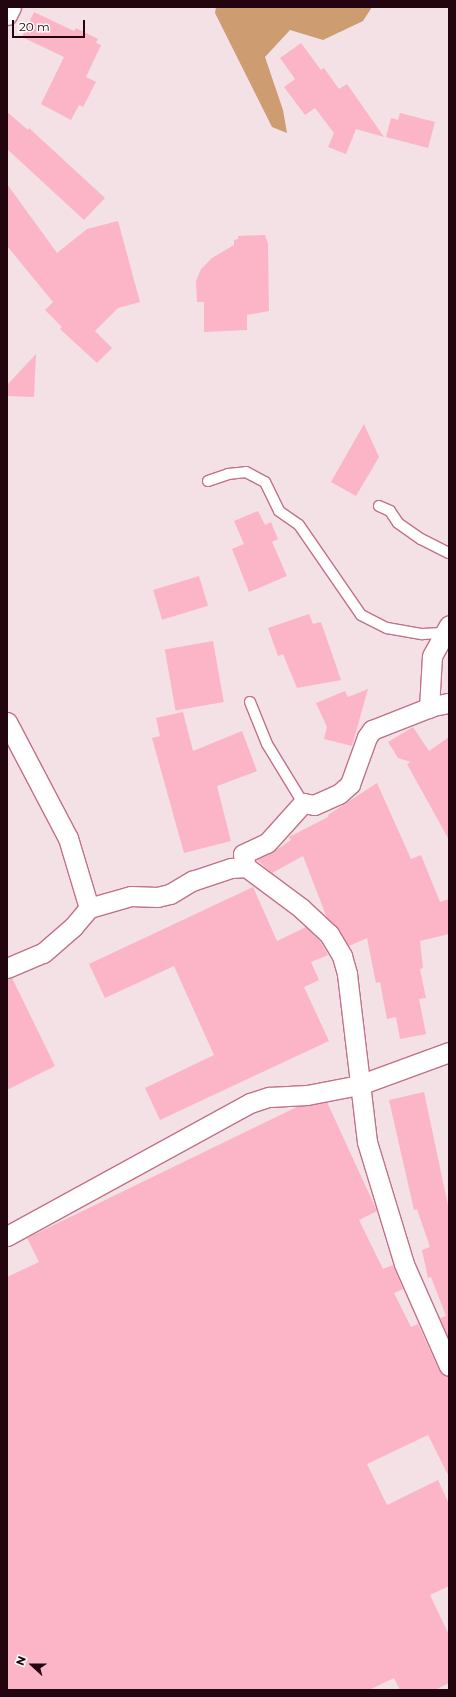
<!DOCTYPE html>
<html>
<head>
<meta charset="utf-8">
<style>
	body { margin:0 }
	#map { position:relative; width:456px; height:1697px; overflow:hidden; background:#f3e1e5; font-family:Montserrat,sans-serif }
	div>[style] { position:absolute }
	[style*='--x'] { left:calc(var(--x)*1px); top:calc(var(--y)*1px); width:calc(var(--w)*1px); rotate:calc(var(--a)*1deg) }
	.forest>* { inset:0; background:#cd9c71 }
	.building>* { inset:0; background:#fbb5c7; transform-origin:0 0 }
	.roads { filter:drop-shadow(1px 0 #c17188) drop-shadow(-1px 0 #c17188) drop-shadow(0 1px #c17188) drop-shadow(0 -1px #c17188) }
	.service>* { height:10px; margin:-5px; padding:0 5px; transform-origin:5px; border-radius:5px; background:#fff }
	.minor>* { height:19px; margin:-9.5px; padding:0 9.5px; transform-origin:9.5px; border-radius:9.5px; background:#fff }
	span { translate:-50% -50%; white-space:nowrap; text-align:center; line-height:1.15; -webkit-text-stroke:3.5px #fff; paint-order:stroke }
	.frame { position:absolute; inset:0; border:8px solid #22050f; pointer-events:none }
	.north { position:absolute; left:12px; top:1645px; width:40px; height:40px; -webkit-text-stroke:3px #fff; paint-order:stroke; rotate:291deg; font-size:11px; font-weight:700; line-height:16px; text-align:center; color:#22050f }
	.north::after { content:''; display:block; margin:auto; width:14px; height:18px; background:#22050f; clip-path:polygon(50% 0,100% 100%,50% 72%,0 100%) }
	.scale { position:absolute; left:12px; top:20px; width:73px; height:18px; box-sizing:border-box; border:2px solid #22050f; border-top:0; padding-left:5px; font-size:12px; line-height:14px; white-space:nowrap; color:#22050f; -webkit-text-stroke:3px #fff; paint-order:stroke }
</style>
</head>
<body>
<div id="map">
	<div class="forest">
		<i style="clip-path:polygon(216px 7px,372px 7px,363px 21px,323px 40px,290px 30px,265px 57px,283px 110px,287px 133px,272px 127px,215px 13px)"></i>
	</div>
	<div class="building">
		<i style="clip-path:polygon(34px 12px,74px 31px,76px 28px,98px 39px,96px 43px,101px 45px,86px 77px,96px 82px,83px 107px,79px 105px,71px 120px,41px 104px,64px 57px,22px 37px)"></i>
		<i style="clip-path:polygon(301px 43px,321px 70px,324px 68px,339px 89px,347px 84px,384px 137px,356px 129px,346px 154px,328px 147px,334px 133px,315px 108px,305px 115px,284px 87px,295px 79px,280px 58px)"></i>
		<i style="clip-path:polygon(7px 112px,28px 130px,29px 128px,105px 198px,84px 220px,7px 149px)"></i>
		<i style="clip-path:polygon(400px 113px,435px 122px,428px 148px,386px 137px,391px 118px,398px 120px)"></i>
		<i style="clip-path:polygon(7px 184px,57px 253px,87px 229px,118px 221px,140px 302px,118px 308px,95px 331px,112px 348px,97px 363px,60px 329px,62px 327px,45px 310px,53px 302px,7px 246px)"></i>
		<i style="clip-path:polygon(265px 235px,268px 244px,269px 311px,247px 315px,247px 330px,204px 332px,204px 302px,197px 302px,196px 281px,201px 269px,212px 258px,234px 245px,234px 240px,238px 239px,238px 236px)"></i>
		<i style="clip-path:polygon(36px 354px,34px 397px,7px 396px,7px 385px)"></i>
		<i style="clip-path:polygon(364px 424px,379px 457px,356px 496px,331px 482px)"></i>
		<i style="clip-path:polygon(258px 511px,265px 525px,271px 522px,278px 539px,272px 542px,287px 576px,249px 592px,232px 549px,244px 544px,234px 521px)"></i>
		<i style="left:199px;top:576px;width:31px;height:48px;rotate:73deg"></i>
		<i style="clip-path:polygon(309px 614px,313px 624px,321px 622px,341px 680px,297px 688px,283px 654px,278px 656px,268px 628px)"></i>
		<i style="left:213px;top:641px;width:62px;height:49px;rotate:80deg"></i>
		<i style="clip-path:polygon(368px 689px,352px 746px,324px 739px,327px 727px,316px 703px,345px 691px,348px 697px)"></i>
		<i style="clip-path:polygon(183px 712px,193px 751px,242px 731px,257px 771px,217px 786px,231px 841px,184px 853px,152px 738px,160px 736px,156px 718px)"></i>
		<i style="clip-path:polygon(413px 727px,429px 751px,449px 737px,449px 840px,407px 764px,411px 762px,398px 758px,388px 742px)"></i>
		<i style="clip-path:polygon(377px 783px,411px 859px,421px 855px,440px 902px,449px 899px,449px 934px,420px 941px,423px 968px,420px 969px,426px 998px,419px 999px,426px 1034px,400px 1039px,396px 1017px,387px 1019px,380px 982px,376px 983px,367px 938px,349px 946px,338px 928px,327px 918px,303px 856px,272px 873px,257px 860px,272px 853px,291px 840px,289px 837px,328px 817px,328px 815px)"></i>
		<i style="clip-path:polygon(253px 887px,277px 941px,306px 927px,320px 941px,328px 955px,311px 962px,319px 980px,304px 987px,329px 1041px,160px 1120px,145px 1088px,214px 1055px,174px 966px,105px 998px,89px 964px)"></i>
		<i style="clip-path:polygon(12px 978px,55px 1066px,7px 1090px,7px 979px)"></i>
		<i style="clip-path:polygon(424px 1092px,449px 1210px,449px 1339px,440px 1318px,446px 1316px,431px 1277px,428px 1278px,422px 1250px,430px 1247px,417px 1209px,414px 1210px,389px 1100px)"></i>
		<i style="clip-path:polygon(327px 1102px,377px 1211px,359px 1220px,383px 1269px,393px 1265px,403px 1289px,394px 1293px,411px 1327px,418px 1324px,439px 1370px,449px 1377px,449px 1477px,428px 1435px,367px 1464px,387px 1505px,438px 1480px,449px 1504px,449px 1586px,430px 1595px,449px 1635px,449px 1683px,435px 1690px,400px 1690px,394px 1678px,369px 1690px,7px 1690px,7px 1277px,39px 1262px,27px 1238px,299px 1106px)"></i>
	</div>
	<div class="roads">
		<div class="service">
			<i style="--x:208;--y:481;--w:21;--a:-19"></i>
			<i style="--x:228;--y:474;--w:18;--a:-6"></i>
			<i style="--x:246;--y:472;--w:21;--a:28"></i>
			<i style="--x:265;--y:482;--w:32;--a:64"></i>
			<i style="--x:279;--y:511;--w:24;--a:35"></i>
			<i style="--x:299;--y:525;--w:109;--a:55.4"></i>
			<i style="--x:361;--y:615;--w:29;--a:27"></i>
			<i style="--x:387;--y:628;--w:36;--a:10"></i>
			<i style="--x:422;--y:634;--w:21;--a:-3"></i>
			<i style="--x:379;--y:506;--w:12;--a:24"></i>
			<i style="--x:390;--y:511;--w:14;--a:56"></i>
			<i style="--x:398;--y:523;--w:28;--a:35"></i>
			<i style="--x:421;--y:539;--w:31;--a:27"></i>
			<i style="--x:250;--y:702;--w:45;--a:68"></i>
			<i style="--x:267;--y:744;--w:69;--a:58.6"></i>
		</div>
		<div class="minor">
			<i style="--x:7;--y:15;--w:9;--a:-63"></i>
			<i style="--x:429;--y:708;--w:52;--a:-86.7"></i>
			<i style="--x:432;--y:656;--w:35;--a:-61"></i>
			<i style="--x:7;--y:722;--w:131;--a:62.3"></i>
			<i style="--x:68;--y:838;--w:73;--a:73.3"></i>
			<i style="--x:89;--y:908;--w:44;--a:-15.9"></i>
			<i style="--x:131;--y:896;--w:26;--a:2"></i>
			<i style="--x:157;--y:897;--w:13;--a:-13"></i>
			<i style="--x:170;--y:894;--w:26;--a:-31"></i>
			<i style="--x:192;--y:881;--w:41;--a:-18.4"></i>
			<i style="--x:231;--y:868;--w:15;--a:-4"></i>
			<i style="--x:246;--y:867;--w:69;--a:36.7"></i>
			<i style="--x:301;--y:908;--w:38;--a:43"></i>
			<i style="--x:329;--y:934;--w:26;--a:59"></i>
			<i style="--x:342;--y:956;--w:19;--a:74"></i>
			<i style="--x:347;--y:974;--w:169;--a:83.2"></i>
			<i style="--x:367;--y:1142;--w:127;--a:73.1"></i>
			<i style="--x:404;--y:1264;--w:111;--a:66.2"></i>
			<i style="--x:246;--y:867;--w:13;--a:-103"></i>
			<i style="--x:243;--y:854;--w:26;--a:-25"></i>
			<i style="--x:267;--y:843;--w:54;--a:-48"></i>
			<i style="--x:303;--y:803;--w:11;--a:10"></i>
			<i style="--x:314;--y:805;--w:27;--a:-24"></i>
			<i style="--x:339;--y:794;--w:15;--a:-42"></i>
			<i style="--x:350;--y:784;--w:50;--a:-70.1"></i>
			<i style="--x:367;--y:737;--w:9;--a:-54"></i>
			<i style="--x:372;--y:730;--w:66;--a:-21.5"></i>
			<i style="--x:433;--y:706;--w:16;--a:-11"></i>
			<i style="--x:7;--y:968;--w:39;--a:-23"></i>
			<i style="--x:43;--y:953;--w:40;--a:-41"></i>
			<i style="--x:73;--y:927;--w:25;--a:-50"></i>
			<i style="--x:7;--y:1236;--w:277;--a:-28.7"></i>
			<i style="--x:250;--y:1103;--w:20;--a:-18"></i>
			<i style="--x:269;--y:1097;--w:38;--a:-3"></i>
			<i style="--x:307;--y:1095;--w:53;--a:-10.9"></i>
			<i style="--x:359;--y:1085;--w:96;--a:-20.1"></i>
		</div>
	</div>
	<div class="frame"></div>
	<div class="north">N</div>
	<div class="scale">20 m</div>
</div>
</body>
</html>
